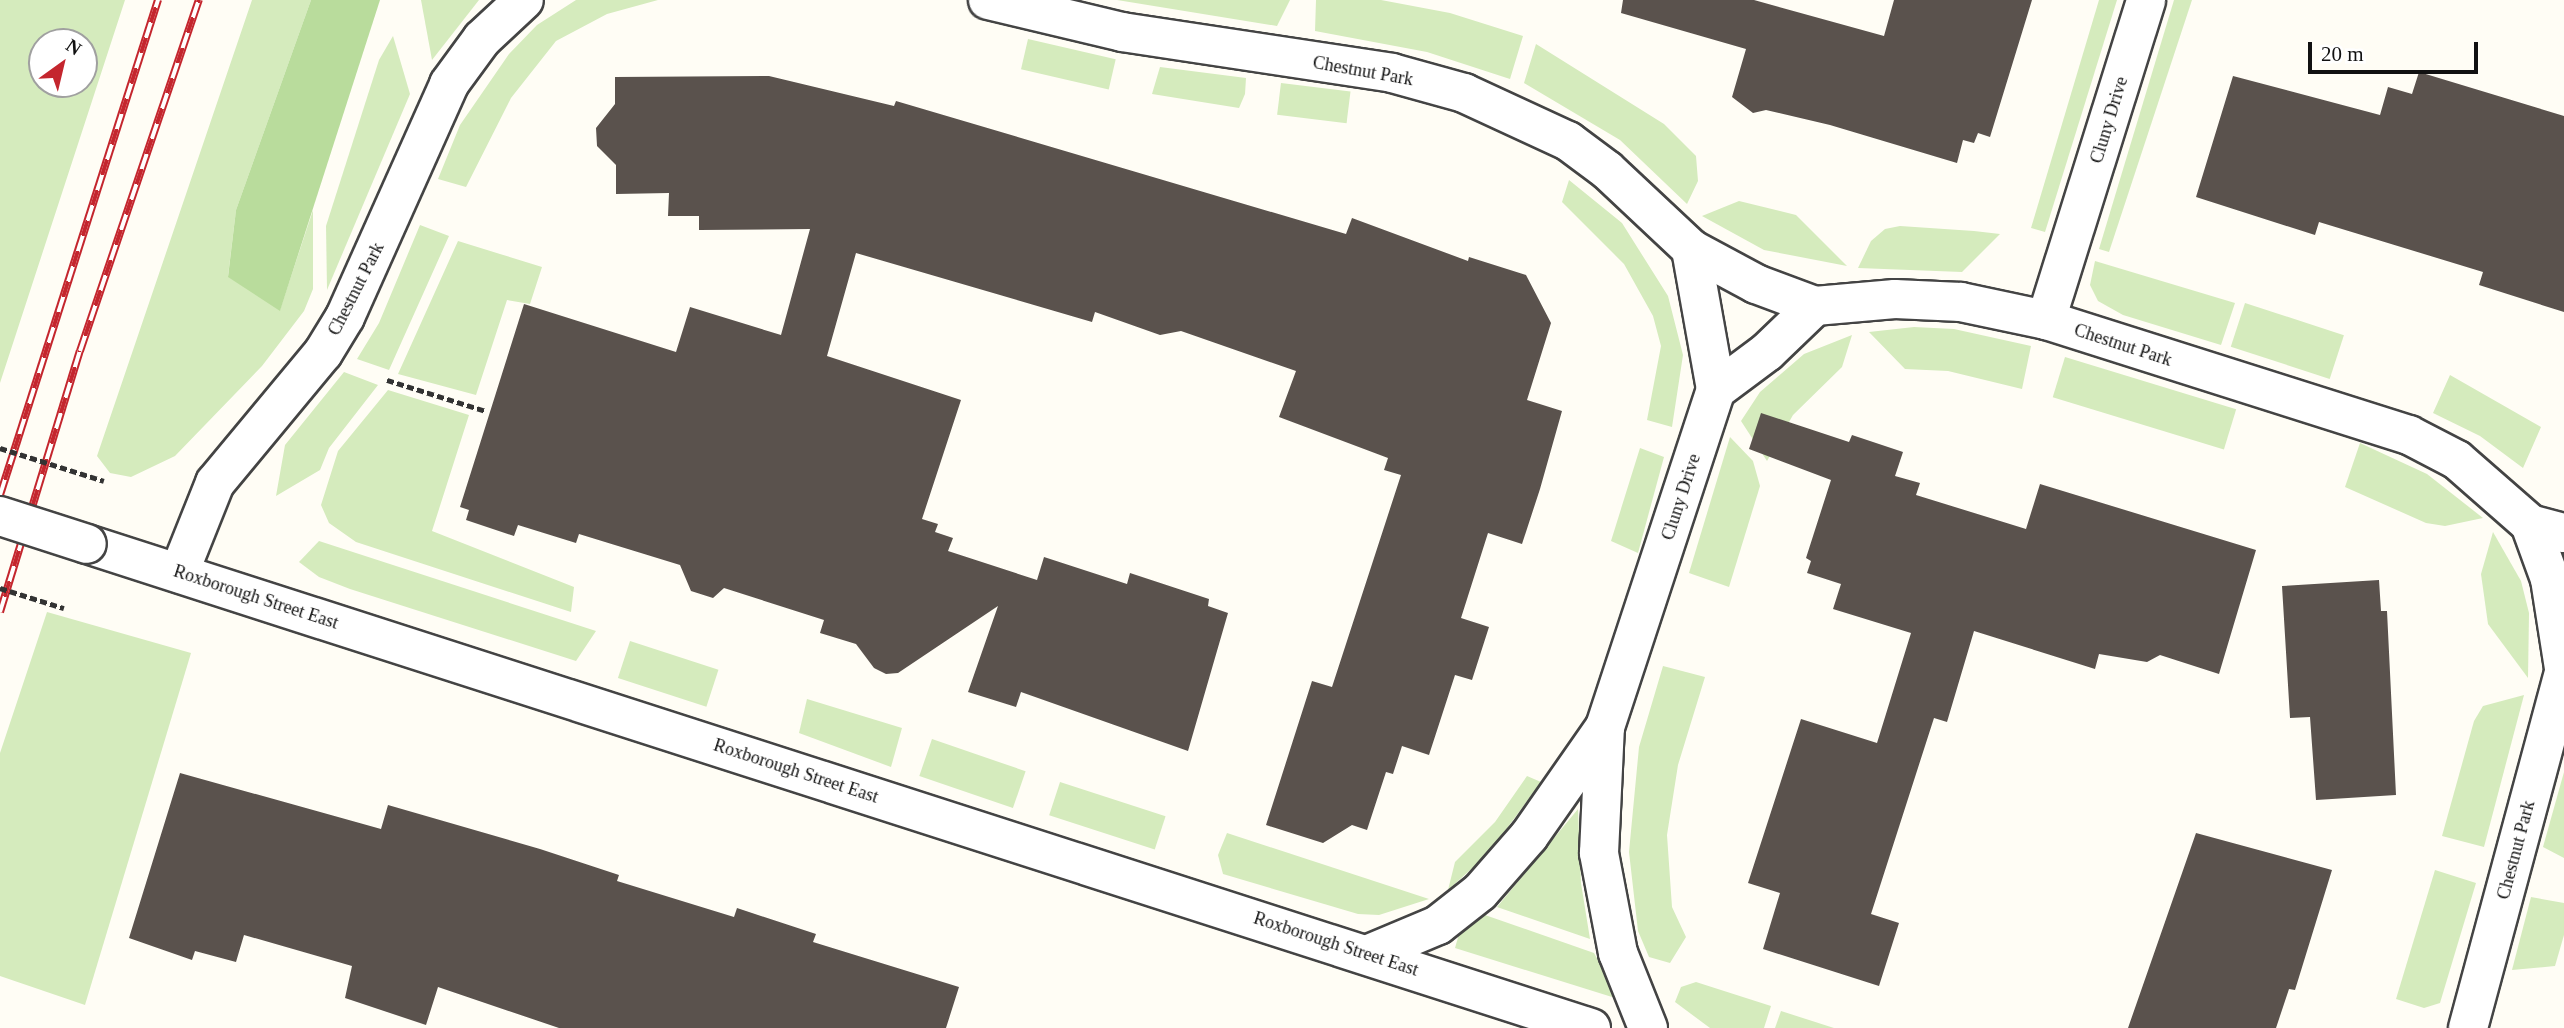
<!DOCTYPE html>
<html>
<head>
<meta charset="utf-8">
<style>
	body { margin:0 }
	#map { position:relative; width:2564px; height:1028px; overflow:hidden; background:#fffdf5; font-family:"Times New Roman",serif }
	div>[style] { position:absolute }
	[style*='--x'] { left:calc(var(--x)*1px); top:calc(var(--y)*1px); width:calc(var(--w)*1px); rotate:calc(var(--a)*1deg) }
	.green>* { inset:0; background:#d5ebbd; transform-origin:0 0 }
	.forest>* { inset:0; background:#b9dc9c }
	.building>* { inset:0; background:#5a524d }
	.path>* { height:4.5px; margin-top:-2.25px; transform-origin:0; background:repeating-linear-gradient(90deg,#333 0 7px,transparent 0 10.5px) }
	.roads { filter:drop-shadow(2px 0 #444) drop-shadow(-2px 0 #444) drop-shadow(0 2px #444) drop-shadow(0 -2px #444) }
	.minor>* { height:38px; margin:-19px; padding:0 19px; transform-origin:19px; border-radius:19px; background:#fff }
	.rail>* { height:8px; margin-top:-4px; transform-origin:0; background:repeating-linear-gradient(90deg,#fff 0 16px,#c4262e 0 32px); box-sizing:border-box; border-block:2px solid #c4262e }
	.path-bridge>* { height:4.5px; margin-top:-2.25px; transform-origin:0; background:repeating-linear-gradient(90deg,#333 0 7px,transparent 0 10.5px) }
	.bridges { filter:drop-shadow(2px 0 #444) drop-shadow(-2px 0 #444) drop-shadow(0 2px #444) drop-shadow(0 -2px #444) }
	.minor-bridge>* { height:38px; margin:-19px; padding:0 19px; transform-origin:19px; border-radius:19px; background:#fff }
	span { translate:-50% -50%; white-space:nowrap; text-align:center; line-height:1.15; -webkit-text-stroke:7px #fff; paint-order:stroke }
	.street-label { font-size:18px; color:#111 }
	.north { position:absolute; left:28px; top:28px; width:70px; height:70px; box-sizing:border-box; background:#fff; border:2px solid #a0a0a0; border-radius:50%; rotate:34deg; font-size:19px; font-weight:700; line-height:28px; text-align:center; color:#111 }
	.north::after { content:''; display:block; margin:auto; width:24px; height:32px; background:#c4262e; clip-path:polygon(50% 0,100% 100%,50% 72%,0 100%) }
	.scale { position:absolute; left:2308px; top:42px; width:170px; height:32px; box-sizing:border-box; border:4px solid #111; border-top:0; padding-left:9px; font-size:21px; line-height:24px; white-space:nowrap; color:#111; -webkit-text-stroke:5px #fff; paint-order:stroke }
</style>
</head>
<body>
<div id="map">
	<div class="green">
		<i style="clip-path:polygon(evenodd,0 0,125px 0,0 383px,0 0,42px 42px,84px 42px,84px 84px,42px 84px,42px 42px)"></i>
		<i style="clip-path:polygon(252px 0,311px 0,236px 210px,228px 276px,280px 310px,313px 210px,313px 289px,304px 311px,262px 366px,175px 456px,131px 477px,110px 473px,97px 456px)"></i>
		<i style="clip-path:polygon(421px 0,479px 0,432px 60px)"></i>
		<i style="clip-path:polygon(576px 0,658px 0,607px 14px,556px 41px,511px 98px,466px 187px,438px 179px,460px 125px,509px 54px,537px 25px)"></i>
		<i style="clip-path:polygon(1117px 0,1290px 0,1277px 26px)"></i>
		<i style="clip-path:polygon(1316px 0,1381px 0,1450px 13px,1523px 36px,1510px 79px,1427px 52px,1315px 31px)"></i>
		<i style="clip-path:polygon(2099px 0,2117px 0,2045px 232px,2031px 228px)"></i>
		<i style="clip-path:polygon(2174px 0,2192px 0,2109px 252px,2099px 249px)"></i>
		<i style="clip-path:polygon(393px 36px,410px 94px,327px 290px,326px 226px,379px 60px)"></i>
		<i style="left:1028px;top:39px;width:90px;height:31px;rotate:13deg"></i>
		<i style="clip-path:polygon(1536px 44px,1664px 124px,1696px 156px,1698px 181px,1687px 204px,1620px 140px,1524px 83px)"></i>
		<i style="clip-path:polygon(1160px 67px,1246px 78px,1245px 94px,1239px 108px,1152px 94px)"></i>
		<i style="left:1281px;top:83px;width:70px;height:32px;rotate:7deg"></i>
		<i style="clip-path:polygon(1569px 180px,1622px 223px,1668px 296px,1683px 355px,1672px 427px,1647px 420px,1661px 346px,1653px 316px,1624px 264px,1562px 202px)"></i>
		<i style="clip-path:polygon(1739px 201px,1796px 215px,1847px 266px,1764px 250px,1702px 216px)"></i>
		<i style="clip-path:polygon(420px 225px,449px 236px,389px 370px,357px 359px,379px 323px)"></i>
		<i style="clip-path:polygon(1900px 226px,1974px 231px,2000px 234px,1962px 272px,1858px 268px,1871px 241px,1885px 229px)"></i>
		<i style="clip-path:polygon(458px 241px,542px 267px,530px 304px,507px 300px,476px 395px,398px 374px)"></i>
		<i style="clip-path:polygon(2095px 261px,2235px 303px,2221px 345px,2123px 315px,2098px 301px,2090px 285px)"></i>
		<i style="left:2245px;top:303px;width:104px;height:46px;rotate:18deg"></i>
		<i style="clip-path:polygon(1914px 327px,1954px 329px,2031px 346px,2022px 389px,1948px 371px,1905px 369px,1869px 332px)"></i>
		<i style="clip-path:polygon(1852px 335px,1842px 367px,1793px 415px,1767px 461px,1741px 421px,1760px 392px,1804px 354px)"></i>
		<i style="left:2065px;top:357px;width:179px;height:42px;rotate:17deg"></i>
		<i style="clip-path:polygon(344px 372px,378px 385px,329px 448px,320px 470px,276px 496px,285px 445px)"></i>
		<i style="clip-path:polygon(2450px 375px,2541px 427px,2523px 468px,2480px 436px,2433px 413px)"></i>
		<i style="clip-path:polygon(388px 390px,469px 415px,432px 531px,574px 587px,571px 612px,356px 542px,329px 523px,321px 505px,338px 451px)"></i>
		<i style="clip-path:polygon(1730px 437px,1753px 461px,1760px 486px,1729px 587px,1689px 573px)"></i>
		<i style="clip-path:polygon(2360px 443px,2427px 474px,2483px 518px,2445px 526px,2426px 523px,2345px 487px)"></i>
		<i style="clip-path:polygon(1640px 448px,1664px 457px,1638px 553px,1611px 541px)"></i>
		<i style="clip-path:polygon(2493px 532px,2521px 581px,2529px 613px,2528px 678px,2488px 624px,2481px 574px)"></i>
		<i style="clip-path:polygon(319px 541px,596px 631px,576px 661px,350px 589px,319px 577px,299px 562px)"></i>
		<i style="clip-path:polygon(47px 612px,191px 653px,85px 1005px,0 976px,0 753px)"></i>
		<i style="left:630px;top:641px;width:93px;height:39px;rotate:18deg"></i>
		<i style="clip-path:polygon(1663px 666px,1705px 677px,1678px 765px,1667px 835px,1672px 907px,1686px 937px,1670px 963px,1649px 957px,1638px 931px,1629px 852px,1639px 747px)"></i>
		<i style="clip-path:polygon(2524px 695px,2484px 847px,2442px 836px,2474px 721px,2483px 706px)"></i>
		<i style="clip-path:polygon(807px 699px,902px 728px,891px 767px,799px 733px)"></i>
		<i style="left:932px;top:739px;width:99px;height:39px;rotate:19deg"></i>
		<i style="clip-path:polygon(2564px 772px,2564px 858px,2543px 847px)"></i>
		<i style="clip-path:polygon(1527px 776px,1541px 782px,1488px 854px,1448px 890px,1455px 862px,1495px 822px)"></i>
		<i style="left:1060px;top:782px;width:111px;height:35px;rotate:18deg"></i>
		<i style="clip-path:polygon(1578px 809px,1581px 883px,1590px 939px,1497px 907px)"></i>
		<i style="clip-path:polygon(1227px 833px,1429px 899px,1379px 915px,1358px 914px,1223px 874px,1218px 855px)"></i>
		<i style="clip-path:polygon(2435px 870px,2476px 883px,2440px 1003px,2424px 1008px,2396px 999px)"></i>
		<i style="clip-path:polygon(2531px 897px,2564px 903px,2564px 935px,2555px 966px,2512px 970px)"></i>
		<i style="clip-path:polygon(1485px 915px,1594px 953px,1615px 990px,1612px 997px,1455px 948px,1459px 934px)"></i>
		<i style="clip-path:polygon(1696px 982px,1771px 1006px,1764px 1028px,1710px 1028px,1675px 1002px,1681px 987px)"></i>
		<i style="clip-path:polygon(1781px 1011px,1834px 1028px,1775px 1028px)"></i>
	</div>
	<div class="forest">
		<i style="clip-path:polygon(311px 0,380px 0,280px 311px,228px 277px,236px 210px)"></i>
	</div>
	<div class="building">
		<i style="clip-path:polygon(1623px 0,1754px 0,1884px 36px,1894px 0,2032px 0,1990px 137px,1978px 133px,1974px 143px,1963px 140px,1957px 163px,1830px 125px,1766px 110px,1753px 113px,1732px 97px,1746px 49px,1621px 13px)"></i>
		<i style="clip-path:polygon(2419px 72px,2564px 116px,2564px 312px,2479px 285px,2483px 272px,2319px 222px,2315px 235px,2196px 197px,2233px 76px,2380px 115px,2388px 87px,2412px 94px)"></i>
		<i style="clip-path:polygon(769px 76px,894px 106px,896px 101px,1346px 234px,1352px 218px,1468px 261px,1469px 257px,1526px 275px,1551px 323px,1527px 400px,1562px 411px,1540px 489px,1522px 544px,1488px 533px,1461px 618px,1489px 627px,1472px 680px,1455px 675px,1429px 755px,1402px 746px,1393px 774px,1386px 772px,1367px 830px,1352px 825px,1323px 843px,1266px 825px,1312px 681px,1332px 687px,1401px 475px,1384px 470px,1388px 458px,1279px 417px,1296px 371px,1181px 331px,1160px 335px,1095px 312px,1092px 322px,856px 253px,827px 356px,961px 400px,922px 519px,938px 524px,935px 532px,953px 538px,948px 551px,1037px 580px,1044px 557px,1127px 584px,1130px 573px,1209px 599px,1208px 606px,1228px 613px,1188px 751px,1021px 692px,1016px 707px,968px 692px,998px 606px,898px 673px,886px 674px,874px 668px,856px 644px,820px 633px,824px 620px,724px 588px,713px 598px,691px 591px,680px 565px,579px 534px,576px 543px,518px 525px,514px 536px,466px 520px,469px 510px,460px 507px,524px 304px,676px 352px,690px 307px,781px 335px,810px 229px,699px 230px,699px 216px,668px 216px,669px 193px,616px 194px,616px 165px,597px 146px,596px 128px,615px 104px,615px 77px)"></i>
		<i style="clip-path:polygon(1761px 413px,1849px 442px,1852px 435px,1903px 452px,1895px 476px,1920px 483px,1916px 495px,2026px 529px,2040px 484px,2256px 550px,2219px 674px,2160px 655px,2147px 662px,2099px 654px,2095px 669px,1974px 631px,1947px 722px,1934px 718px,1871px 914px,1899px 923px,1879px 986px,1763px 949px,1780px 893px,1748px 883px,1801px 719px,1877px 743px,1911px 633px,1833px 609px,1841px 584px,1807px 573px,1811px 561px,1806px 558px,1831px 480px,1749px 449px)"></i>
		<i style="clip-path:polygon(2379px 580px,2381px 611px,2387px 611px,2396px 795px,2316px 800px,2310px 717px,2290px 718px,2282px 586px)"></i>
		<i style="clip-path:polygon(180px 773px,381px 829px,388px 805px,540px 849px,619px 875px,617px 881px,734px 917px,737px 908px,816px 934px,813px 942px,959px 987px,946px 1028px,559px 1028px,438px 987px,426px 1025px,345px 998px,352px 966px,244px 935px,236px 962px,195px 951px,192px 960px,129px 938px)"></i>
		<i style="clip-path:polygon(2196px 833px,2332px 870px,2295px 990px,2289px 989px,2276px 1028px,2128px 1028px)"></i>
	</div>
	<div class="path">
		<i style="--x:387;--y:380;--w:104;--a:17.4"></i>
	</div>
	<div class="roads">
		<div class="minor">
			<i style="--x:988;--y:0;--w:138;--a:13.4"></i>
			<i style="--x:1122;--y:32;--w:273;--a:8.6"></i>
			<i style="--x:1392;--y:73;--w:75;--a:15.5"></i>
			<i style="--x:1464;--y:93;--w:115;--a:24.8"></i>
			<i style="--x:1568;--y:141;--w:49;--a:36.6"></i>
			<i style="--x:1607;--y:170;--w:115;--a:43.2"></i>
			<i style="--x:1691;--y:249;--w:74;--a:28.3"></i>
			<i style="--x:1756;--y:284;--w:63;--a:20.4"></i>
			<i style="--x:1815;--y:306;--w:80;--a:-5"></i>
			<i style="--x:1895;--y:299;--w:66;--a:2.6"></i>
			<i style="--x:1961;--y:302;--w:87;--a:12"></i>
			<i style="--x:2046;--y:320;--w:381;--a:17.6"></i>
			<i style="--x:2409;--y:435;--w:54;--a:27.5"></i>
			<i style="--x:2457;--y:460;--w:97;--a:41.2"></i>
			<i style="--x:2530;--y:524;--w:35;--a:15"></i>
			<i style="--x:1691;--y:249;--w:143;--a:79.9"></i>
			<i style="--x:2046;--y:320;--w:335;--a:-72.6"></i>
			<i style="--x:2530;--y:524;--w:59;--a:70"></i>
			<i style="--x:2550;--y:579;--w:90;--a:81.1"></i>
			<i style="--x:87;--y:544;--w:1580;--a:17.84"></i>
			<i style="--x:179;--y:573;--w:97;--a:-68.2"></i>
			<i style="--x:215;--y:483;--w:169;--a:-50.3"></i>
			<i style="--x:323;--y:353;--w:42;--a:-58.6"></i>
			<i style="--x:345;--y:317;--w:255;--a:-65.9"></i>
			<i style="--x:449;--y:84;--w:56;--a:-53.7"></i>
			<i style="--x:482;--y:39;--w:57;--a:-42.9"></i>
			<i style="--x:1369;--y:954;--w:75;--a:-22.8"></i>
			<i style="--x:1438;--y:925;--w:53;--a:-38.2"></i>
			<i style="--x:1480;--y:892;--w:74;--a:-48.8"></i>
			<i style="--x:1529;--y:836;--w:133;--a:-55.1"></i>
			<i style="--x:1648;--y:1028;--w:81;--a:-111.8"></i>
			<i style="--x:1618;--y:953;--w:102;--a:-100.8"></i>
			<i style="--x:1599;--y:853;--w:126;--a:-87.3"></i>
			<i style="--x:1605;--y:727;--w:355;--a:-71.8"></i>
			<i style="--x:1716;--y:390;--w:64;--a:-36.7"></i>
			<i style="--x:1767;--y:352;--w:66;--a:-43.8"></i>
			<i style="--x:2468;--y:1028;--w:368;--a:-74.9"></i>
		</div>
	</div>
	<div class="rail">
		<i style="--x:0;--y:495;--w:520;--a:-72.3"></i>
		<i style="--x:0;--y:612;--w:273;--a:-73"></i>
		<i style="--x:80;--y:351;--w:371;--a:-71.3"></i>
	</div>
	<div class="path-bridge">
		<i style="--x:0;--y:448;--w:109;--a:17.6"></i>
		<i style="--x:0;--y:588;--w:67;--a:17.4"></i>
	</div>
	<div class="bridges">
		<div class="minor-bridge">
			<i style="--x:0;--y:516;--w:91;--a:17.8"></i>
		</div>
	</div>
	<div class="street-label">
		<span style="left:1363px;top:71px;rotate:10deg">Chestnut Park</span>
		<span style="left:2109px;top:120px;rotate:-73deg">Cluny Drive</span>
		<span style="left:356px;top:289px;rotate:-63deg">Chestnut Park</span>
		<span style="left:2123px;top:345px;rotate:18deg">Chestnut Park</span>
		<span style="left:1681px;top:497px;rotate:-72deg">Cluny Drive</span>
		<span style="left:256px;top:597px;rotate:18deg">Roxborough Street East</span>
		<span style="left:796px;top:771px;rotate:18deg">Roxborough Street East</span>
		<span style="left:2516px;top:850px;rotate:-75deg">Chestnut Park</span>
		<span style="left:1336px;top:944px;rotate:18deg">Roxborough Street East</span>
	</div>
	<div class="north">N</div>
	<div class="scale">20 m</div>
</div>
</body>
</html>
